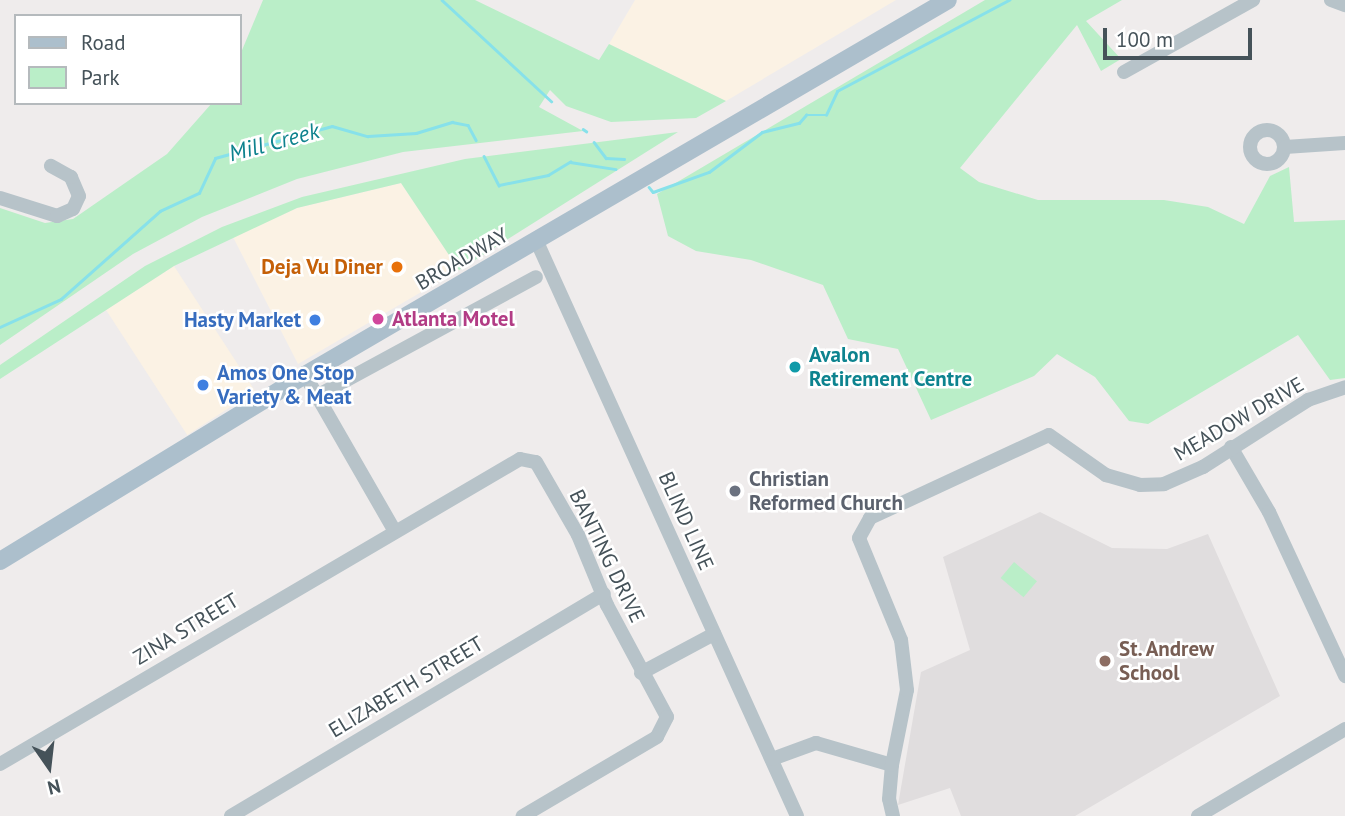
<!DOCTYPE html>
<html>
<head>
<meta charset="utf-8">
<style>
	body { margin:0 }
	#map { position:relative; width:1345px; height:816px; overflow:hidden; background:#efecec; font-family:"PT Sans",sans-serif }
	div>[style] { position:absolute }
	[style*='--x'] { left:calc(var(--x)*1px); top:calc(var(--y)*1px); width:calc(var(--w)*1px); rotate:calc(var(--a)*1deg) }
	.commercial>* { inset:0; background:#fbf2e4; transform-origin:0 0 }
	.education>* { inset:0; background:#e0ddde }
	.green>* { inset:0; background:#baeec8; transform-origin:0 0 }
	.stream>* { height:2.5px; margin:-1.25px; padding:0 1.25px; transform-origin:1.25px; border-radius:1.25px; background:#87e1ea }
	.minor>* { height:14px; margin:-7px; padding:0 7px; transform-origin:7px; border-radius:7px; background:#b7c3c9 }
	.minor>.ring { margin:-7px; padding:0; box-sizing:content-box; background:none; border:14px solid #b7c3c9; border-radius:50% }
	.major>* { height:18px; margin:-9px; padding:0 9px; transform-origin:9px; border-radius:9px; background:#acbfcc }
	.dots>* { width:19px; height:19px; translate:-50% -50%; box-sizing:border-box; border:4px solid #fff; border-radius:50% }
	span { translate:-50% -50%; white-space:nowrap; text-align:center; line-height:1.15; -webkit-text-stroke:5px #fff; paint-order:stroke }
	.street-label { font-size:21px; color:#455259 }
	.food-label { font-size:21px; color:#c56008; font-weight:700 }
	.right { translate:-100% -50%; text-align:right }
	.hotel-label { font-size:21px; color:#b23c85; font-weight:700 }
	.left { translate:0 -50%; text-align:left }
	.shop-label { font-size:21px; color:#366cbe; font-weight:700 }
	.culture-label { font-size:21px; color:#0d838f; font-weight:700 }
	.worship-label { font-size:21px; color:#5b616d; font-weight:700 }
	.education-label { font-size:21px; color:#785e54; font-weight:700 }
	.water-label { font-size:23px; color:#0e828e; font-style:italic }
	.legend { position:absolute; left:14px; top:14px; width:228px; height:91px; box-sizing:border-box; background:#fff; border:2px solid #b5babd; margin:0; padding:9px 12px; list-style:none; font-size:21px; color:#455259 }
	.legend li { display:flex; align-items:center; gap:14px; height:35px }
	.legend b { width:35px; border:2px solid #b5babd }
	.north { position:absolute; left:14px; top:732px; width:70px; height:70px; -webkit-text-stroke:5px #fff; paint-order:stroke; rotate:166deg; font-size:19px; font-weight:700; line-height:28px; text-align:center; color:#455259 }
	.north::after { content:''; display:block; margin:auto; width:24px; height:32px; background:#455259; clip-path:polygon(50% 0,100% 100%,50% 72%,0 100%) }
	.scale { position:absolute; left:1103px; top:28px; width:149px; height:32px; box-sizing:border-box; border:4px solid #455259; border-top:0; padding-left:9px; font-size:21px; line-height:24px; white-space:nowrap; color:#455259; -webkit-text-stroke:5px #fff; paint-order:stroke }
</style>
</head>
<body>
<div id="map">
	<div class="commercial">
		<i style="clip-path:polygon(635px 0,896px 0,726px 101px,609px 44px)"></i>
		<i style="clip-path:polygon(401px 183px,459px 270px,298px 364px,233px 237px,297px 208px)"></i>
		<i style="left:174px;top:266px;width:149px;height:81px;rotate:57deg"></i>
	</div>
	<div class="education">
		<i style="clip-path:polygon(1040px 512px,1112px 548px,1167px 549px,1208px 534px,1280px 696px,1075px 816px,961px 816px,950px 788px,898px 805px,921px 672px,970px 650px,943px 557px)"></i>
	</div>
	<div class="green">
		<i style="clip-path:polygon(263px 0,475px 0,599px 60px,609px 44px,726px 101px,696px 118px,611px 122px,566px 106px,550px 90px,539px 107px,583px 131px,403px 152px,297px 179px,202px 217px,133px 254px,0 345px,0 208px,45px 223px,73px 219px,167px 154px,212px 103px,240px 103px,240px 55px)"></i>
		<i style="clip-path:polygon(985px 0,1122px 0,1086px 21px,1121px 59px,1101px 71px,1077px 25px,960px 168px,979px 182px,1038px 200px,1164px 200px,1208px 207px,1244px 224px,1270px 176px,1289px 167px,1294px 222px,1345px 220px,1345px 378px,1330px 380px,1298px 335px,1148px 424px,1129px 421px,1095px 377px,1057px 354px,1034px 376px,931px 420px,898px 349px,848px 339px,823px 285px,751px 260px,696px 251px,668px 236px,657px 194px)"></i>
		<i style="clip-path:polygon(678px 132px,459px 270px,401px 183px,297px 208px,174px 266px,0 379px,0 365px,145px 266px,222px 227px,302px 197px,465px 159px)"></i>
		<i style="left:1014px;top:562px;width:30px;height:21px;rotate:40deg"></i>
	</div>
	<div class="stream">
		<i style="--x:442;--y:0;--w:149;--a:42.8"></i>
		<i style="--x:583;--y:129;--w:4;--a:34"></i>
		<i style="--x:594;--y:142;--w:20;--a:53"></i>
		<i style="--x:606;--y:158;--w:18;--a:3"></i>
		<i style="--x:484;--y:156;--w:33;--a:63"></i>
		<i style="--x:499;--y:185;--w:50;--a:-11.5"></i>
		<i style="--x:548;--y:175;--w:26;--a:-31"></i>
		<i style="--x:570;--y:162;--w:46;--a:8.8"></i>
		<i style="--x:649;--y:187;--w:6;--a:51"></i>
		<i style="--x:653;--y:192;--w:59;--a:-19.7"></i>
		<i style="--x:709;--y:172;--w:66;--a:-37"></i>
		<i style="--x:762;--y:132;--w:38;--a:-14"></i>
		<i style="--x:799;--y:123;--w:11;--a:-49"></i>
		<i style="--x:806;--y:115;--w:20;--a:0"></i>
		<i style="--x:826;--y:115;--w:26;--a:-65"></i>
		<i style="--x:837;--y:91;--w:195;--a:-27.9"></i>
		<i style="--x:0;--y:327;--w:67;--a:-24.7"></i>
		<i style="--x:61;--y:299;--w:132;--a:-41.6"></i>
		<i style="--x:160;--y:211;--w:43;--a:-24.8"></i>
		<i style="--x:199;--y:193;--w:38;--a:-65"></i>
		<i style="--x:215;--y:158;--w:121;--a:-15.3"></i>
		<i style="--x:332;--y:126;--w:37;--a:16"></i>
		<i style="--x:368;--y:136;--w:48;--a:-3.6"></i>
		<i style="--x:416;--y:133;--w:38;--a:-17"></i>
		<i style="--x:452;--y:122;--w:16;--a:11"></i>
		<i style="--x:468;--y:125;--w:17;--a:62"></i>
	</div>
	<div class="minor">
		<i style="--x:1331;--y:0;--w:15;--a:20"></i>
		<i style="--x:1124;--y:72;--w:148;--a:-29.2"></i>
		<i class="ring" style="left:1250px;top:130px;width:20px;height:20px"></i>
		<i style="--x:1285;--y:147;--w:60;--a:-3.8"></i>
		<i style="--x:0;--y:198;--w:60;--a:17.5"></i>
		<i style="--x:57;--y:216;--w:17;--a:-24"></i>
		<i style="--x:73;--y:209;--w:14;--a:-65"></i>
		<i style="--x:79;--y:196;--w:21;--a:-113"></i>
		<i style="--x:71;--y:177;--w:23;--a:-151"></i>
		<i style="--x:537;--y:242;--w:630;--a:65.63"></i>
		<i style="--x:305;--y:375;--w:179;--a:60.1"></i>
		<i style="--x:317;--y:396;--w:249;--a:-28.5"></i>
		<i style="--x:1231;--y:447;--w:75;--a:59.7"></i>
		<i style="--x:1269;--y:512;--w:181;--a:65.1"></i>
		<i style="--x:641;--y:673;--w:83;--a:-28.1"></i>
		<i style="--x:772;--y:759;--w:47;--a:-20"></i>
		<i style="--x:816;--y:743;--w:79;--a:16.1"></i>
		<i style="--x:0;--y:764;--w:603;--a:-30.39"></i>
		<i style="--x:520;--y:459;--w:16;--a:11"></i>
		<i style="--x:536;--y:462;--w:84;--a:60.1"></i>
		<i style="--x:578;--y:535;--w:76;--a:67.5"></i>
		<i style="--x:607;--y:605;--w:127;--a:61.8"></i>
		<i style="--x:667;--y:717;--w:22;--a:117"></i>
		<i style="--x:657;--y:737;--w:156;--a:149.5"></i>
		<i style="--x:231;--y:816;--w:434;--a:-30.8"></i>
		<i style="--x:893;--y:816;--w:17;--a:-103"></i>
		<i style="--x:889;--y:799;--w:34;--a:-85"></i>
		<i style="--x:892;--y:765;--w:76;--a:-78.7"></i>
		<i style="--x:907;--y:690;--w:50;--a:-96.8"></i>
		<i style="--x:901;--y:640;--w:110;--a:-112.4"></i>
		<i style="--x:859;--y:538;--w:23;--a:-61"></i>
		<i style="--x:870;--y:518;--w:197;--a:-24.9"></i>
		<i style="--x:1049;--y:435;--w:70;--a:35.1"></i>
		<i style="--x:1106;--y:475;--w:35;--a:16"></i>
		<i style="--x:1140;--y:485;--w:24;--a:-2"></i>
		<i style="--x:1164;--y:484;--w:43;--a:-23.6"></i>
		<i style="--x:1203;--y:467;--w:125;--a:-32.5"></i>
		<i style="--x:1308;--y:400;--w:39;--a:-19"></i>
		<i style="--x:1198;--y:816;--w:171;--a:-30.6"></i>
	</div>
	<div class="major">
		<i style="--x:0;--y:561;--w:357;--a:-31.4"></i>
		<i style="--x:305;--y:375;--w:744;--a:-30.25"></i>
	</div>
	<div class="dots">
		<i style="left:397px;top:267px;background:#e8710a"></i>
		<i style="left:378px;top:319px;background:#d1479c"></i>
		<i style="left:315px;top:320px;background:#3f7fe0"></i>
		<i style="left:795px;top:367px;background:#0f9aa8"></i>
		<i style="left:203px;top:385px;background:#3f7fe0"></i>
		<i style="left:735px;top:491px;background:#6b7280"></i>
		<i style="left:1105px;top:661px;background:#8d6e63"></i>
	</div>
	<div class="street-label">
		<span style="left:462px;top:259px;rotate:-30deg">BROADWAY</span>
		<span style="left:1239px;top:419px;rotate:-30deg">MEADOW DRIVE</span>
		<span style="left:686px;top:521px;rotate:66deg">BLIND LINE</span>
		<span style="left:607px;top:556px;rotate:64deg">BANTING DRIVE</span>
		<span style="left:186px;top:629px;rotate:-31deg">ZINA STREET</span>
		<span style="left:406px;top:687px;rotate:-31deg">ELIZABETH STREET</span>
	</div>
	<div class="food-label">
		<span class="right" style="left:383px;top:267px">Deja Vu Diner</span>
	</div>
	<div class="hotel-label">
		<span class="left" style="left:392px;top:319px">Atlanta Motel</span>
	</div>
	<div class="shop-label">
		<span class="right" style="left:301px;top:320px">Hasty Market</span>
		<span class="left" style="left:217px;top:385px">Amos One Stop<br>Variety &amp; Meat</span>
	</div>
	<div class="culture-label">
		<span class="left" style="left:809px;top:367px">Avalon<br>Retirement Centre</span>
	</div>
	<div class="worship-label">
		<span class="left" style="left:749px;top:491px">Christian<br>Reformed Church</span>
	</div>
	<div class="education-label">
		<span class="left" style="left:1119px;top:661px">St. Andrew<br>School</span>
	</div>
	<div class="water-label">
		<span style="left:274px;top:142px;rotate:-15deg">Mill Creek</span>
	</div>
	<ul class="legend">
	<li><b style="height:9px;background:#acbfcc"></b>Road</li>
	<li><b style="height:19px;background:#baeec8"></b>Park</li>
	</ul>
	<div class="north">N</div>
	<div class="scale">100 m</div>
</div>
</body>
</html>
